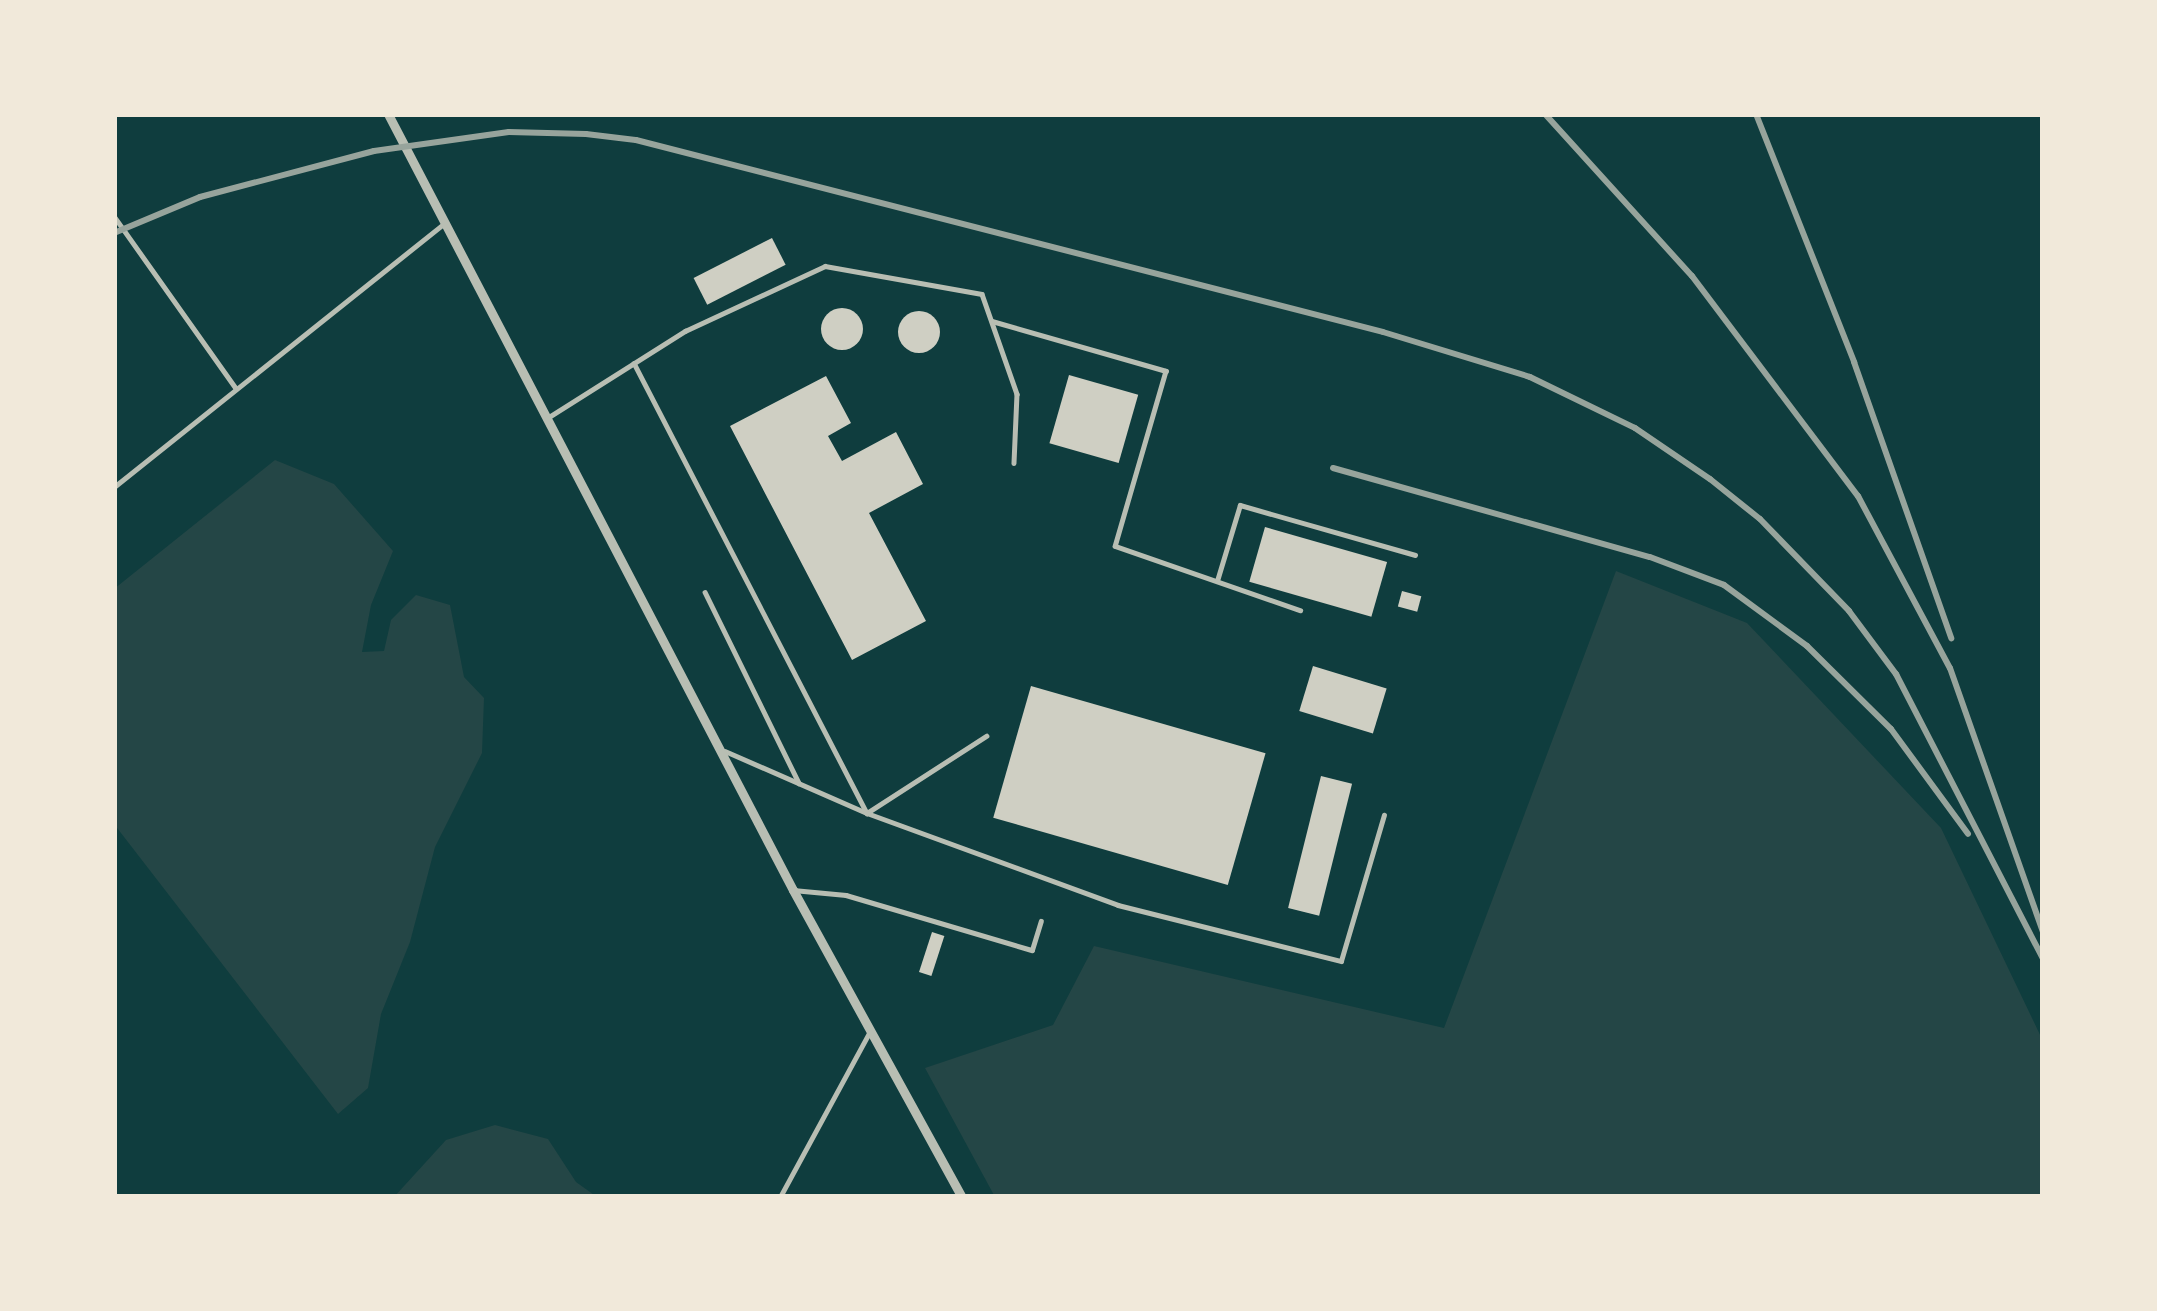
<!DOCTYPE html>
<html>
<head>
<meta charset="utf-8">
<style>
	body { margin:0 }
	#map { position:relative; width:2157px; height:1311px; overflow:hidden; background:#0f3d3e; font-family:Overpass,sans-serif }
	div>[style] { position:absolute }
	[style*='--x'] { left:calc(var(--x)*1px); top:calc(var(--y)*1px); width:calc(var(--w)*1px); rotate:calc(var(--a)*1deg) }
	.green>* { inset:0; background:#244646 }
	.building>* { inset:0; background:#cfcfc3; transform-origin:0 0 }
	.round { border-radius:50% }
	.service>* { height:4.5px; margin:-2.25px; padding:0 2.25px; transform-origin:2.25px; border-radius:2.25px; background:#b8beb3 }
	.minor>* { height:9px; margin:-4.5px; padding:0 4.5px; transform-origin:4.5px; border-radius:4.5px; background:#b8beb3 }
	.rail>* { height:6px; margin:-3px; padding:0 3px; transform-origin:3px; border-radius:3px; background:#97a49c }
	span { translate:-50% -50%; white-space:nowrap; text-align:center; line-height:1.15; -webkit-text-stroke:10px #f1e9da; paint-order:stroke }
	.frame { position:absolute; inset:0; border:117px solid #f1e9da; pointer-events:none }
</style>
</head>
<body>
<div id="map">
	<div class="green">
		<i style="clip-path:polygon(275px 460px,334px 484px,393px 551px,371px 605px,362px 652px,384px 651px,391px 620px,416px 595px,450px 605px,464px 677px,484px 698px,482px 753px,435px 847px,410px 942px,381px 1014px,368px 1088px,338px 1114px,114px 824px,114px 589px)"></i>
		<i style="clip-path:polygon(1616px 571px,1747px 623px,1941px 828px,2043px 1041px,2043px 1197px,995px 1197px,925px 1068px,1053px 1025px,1094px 946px,1444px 1028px)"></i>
		<i style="clip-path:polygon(495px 1125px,548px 1139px,576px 1182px,597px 1197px,394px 1197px,446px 1140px)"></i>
	</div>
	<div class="building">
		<i style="left:772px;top:238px;width:30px;height:88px;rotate:63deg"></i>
		<i class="round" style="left:821px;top:308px;width:42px;height:42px"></i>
		<i class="round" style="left:898px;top:311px;width:42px;height:42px"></i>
		<i style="left:1069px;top:375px;width:72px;height:71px;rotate:16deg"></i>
		<i style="clip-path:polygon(826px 376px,851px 423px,828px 436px,842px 461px,896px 432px,923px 484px,869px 513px,926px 621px,852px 660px,730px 426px)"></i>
		<i style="left:1265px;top:527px;width:127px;height:57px;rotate:16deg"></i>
		<i style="left:1402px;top:591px;width:20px;height:16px;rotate:15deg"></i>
		<i style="left:1313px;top:666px;width:77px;height:47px;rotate:17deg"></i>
		<i style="left:1031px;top:686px;width:244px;height:137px;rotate:16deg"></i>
		<i style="left:1321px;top:776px;width:32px;height:136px;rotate:14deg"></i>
		<i style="left:932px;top:932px;width:13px;height:42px;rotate:18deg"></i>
	</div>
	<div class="service">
		<i style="--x:114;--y:216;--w:211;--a:54.7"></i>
		<i style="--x:992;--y:321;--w:181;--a:16"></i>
		<i style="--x:1166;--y:371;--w:182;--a:106.2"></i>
		<i style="--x:1115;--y:546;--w:196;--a:19.1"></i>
		<i style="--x:634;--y:363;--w:507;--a:62.63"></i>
		<i style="--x:867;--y:813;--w:142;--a:-32.9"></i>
		<i style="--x:549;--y:417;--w:161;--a:-32.3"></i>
		<i style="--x:685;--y:331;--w:154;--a:-24.9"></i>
		<i style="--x:825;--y:266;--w:159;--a:10.1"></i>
		<i style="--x:982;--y:294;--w:106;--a:70.7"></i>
		<i style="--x:1017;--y:394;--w:69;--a:92.5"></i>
		<i style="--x:114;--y:487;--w:420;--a:-38.6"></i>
		<i style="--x:1217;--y:581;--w:79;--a:-73.2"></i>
		<i style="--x:1240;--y:505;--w:182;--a:15.9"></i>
		<i style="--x:705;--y:592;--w:213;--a:63.8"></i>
		<i style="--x:725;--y:751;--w:155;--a:23.6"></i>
		<i style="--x:867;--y:813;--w:267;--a:20.1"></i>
		<i style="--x:1118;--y:905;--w:230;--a:14.1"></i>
		<i style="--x:1341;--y:961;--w:152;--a:-73.6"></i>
		<i style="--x:793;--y:890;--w:53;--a:5.4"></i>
		<i style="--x:846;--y:895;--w:194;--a:16.5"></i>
		<i style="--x:1032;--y:950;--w:30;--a:-73"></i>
		<i style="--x:780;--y:1197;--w:187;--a:-61.5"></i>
	</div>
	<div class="minor">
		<i style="--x:388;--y:114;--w:875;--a:62.44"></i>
		<i style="--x:793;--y:890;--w:350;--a:61.2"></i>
	</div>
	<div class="rail">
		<i style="--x:1545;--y:114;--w:219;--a:47.8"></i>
		<i style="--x:1692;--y:276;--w:276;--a:53"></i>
		<i style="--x:1858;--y:496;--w:195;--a:61.9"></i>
		<i style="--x:1950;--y:668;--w:280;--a:70.6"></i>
		<i style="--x:1756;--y:114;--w:267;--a:68.4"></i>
		<i style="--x:1854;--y:362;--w:293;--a:70.6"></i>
		<i style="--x:114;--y:233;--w:93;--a:-22.7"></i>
		<i style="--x:200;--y:197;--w:180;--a:-14.8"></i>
		<i style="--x:374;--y:151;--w:136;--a:-8"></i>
		<i style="--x:509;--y:132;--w:77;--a:1.5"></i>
		<i style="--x:586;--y:134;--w:50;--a:6.8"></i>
		<i style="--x:636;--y:140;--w:771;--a:14.41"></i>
		<i style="--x:1383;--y:332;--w:154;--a:17"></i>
		<i style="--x:1530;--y:377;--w:117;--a:25.9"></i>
		<i style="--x:1635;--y:428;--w:91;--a:34.2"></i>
		<i style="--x:1710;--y:479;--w:64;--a:38.7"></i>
		<i style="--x:1760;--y:519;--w:128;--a:45.9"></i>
		<i style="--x:1849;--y:611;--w:79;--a:53.3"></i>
		<i style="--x:1896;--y:674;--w:321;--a:62.7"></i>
		<i style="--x:1333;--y:468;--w:329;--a:15.7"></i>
		<i style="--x:1650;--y:557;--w:79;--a:20.7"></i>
		<i style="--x:1724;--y:585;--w:103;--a:36.3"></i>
		<i style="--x:1807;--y:646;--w:118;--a:44.7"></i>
		<i style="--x:1891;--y:729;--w:130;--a:53.7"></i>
	</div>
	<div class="frame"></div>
</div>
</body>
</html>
